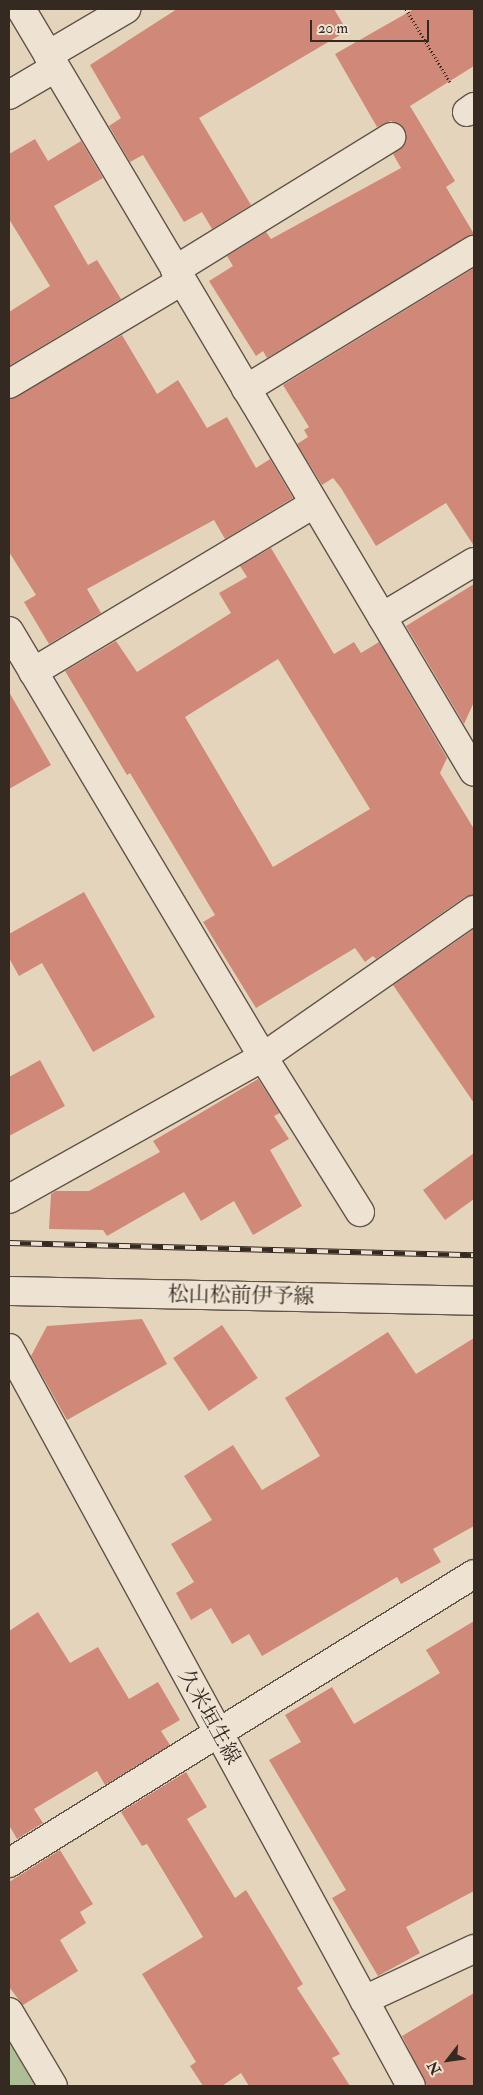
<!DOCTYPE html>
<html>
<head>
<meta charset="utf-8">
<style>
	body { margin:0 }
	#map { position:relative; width:483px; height:2095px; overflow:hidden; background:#e5d4bc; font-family:"IM FELL Double Pica","Noto Serif JP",serif }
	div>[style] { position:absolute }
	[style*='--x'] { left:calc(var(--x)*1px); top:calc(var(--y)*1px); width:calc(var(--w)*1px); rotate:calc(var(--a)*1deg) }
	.green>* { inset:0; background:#aebe96 }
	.building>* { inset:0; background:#d08978; transform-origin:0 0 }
	.path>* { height:3px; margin-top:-1.5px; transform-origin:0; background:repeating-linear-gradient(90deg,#352a22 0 1px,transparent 0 3.5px) }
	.roads { filter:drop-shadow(1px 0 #615448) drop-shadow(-1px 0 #615448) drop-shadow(0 1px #615448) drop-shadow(0 -1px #615448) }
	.minor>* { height:28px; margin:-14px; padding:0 14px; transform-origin:14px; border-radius:14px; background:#eee3d3 }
	.secondary>* { height:28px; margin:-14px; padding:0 14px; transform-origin:14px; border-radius:14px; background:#eee3d3 }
	.rail>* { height:5.5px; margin-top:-2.75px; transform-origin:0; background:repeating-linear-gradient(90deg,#eee3d3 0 11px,#352a22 0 22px); box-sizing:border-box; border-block:1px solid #352a22 }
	span { translate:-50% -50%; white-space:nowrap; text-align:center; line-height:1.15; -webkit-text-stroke:4px #eee3d3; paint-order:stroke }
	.street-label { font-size:21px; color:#352a22 }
	.frame { position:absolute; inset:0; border:10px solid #352a22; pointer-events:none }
	.north { position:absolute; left:423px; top:2035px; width:50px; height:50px; -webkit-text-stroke:4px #eee3d3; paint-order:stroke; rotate:240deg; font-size:14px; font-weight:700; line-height:20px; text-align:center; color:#352a22 }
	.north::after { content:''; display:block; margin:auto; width:18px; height:22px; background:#352a22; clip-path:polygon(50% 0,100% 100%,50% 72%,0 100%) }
	.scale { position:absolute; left:310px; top:20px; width:119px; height:22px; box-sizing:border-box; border:2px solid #352a22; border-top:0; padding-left:6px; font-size:15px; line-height:18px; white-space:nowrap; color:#352a22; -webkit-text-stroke:4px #eee3d3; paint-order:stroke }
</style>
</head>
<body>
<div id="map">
	<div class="green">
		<i style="clip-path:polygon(9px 2033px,41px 2086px,9px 2086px)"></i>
	</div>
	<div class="building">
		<i style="clip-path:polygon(177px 9px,334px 9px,347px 31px,199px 118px,251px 205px,212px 229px,202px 212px,184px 222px,143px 155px,130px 162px,109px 126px,121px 118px,90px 65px)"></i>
		<i style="clip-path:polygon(414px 9px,474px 9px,474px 66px,410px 106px,455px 181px,446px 187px,474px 234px,267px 358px,263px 351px,256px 356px,209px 281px,233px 266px,227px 256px,266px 232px,271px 239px,401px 168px,393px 154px,405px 144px,404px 129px,391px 121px,377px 127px,335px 54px)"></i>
		<i style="clip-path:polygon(35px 139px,48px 161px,81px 141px,103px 178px,54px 206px,88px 265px,97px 260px,121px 299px,9px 366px,9px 312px,50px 286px,9px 219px,9px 154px)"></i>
		<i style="clip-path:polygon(474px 268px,474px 546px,446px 503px,376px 546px,341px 488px,333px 478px,322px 485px,297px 444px,308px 437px,304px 430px,309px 427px,283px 385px)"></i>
		<i style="clip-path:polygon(122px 335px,157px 394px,178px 380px,207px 428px,227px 417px,256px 468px,270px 459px,293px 498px,225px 539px,214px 520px,87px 589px,101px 613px,49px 644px,24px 602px,36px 595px,9px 552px,9px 400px)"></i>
		<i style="clip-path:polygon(evenodd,271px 548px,334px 654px,354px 642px,361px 653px,379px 642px,447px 758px,440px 773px,474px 829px,474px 895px,465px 897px,376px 959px,373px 956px,365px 962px,355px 948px,256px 1008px,203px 922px,215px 915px,130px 773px,127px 775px,65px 671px,116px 641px,137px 672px,231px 613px,219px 593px,247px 577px,240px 566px,271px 548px,278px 659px,370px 809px,273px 867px,185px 717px,278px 659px)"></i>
		<i style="clip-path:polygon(474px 584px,474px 702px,464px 724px,406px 626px)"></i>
		<i style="clip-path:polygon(9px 692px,51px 765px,9px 789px)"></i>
		<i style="clip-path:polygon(84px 892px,155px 1017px,93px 1052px,42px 963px,19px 976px,9px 958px,9px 934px)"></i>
		<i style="clip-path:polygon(474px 929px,474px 1103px,393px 985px)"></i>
		<i style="clip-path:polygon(40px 1060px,65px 1106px,9px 1136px,9px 1077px)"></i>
		<i style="clip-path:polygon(258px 1079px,280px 1113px,274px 1116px,289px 1139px,270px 1150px,302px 1206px,253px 1235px,234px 1201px,201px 1221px,184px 1192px,107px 1236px,103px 1230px,49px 1229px,51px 1194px,56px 1191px,89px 1191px,160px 1152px,153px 1141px)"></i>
		<i style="clip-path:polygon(474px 1153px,474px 1199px,445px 1220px,423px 1190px)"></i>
		<i style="clip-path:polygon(142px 1319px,167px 1364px,67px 1420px,31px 1356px,47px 1326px)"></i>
		<i style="left:222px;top:1325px;width:64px;height:59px;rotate:56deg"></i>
		<i style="clip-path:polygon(388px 1332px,416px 1374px,474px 1338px,474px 1526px,433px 1549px,441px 1562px,401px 1584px,397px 1577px,262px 1656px,249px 1634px,232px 1644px,211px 1608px,191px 1620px,176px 1593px,194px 1582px,171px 1544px,212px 1520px,184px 1476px,233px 1445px,262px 1490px,320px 1456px,285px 1398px)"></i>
		<i style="clip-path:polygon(38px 1612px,70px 1663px,98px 1647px,129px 1699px,158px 1682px,180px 1720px,161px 1731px,170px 1745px,105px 1785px,97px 1771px,34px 1809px,43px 1823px,17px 1839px,9px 1825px,9px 1631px)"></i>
		<i style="clip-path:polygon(474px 1621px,474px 1891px,406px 1927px,420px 1953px,378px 1976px,332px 1898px,346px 1890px,269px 1760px,301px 1742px,285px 1715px,332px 1687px,354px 1724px,440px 1673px,426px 1650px)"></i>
		<i style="clip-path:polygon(186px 1772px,207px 1807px,187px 1819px,235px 1898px,246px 1890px,303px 1984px,297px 1988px,340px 2054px,332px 2058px,350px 2086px,249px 2086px,241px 2073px,222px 2086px,203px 2086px,190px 2066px,196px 2062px,142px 1974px,203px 1937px,147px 1844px,142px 1846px,121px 1812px)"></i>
		<i style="clip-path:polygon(60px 1850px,93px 1904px,80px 1912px,86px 1923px,60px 1940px,78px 1971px,23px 2005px,9px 1987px,9px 1882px)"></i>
		<i style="clip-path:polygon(474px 1993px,474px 2086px,427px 2086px,402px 2036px)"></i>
	</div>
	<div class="path">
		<i style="--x:406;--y:9;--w:85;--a:58.9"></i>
	</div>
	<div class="roads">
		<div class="minor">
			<i style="--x:21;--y:9;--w:887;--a:59.3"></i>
			<i style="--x:48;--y:55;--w:91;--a:-30.5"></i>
			<i style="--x:9;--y:95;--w:53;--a:-30.4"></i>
			<i style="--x:467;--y:112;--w:9;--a:-36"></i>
			<i style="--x:175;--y:270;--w:254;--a:-31.6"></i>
			<i style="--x:9;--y:384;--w:201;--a:-30.8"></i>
			<i style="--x:246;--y:389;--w:267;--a:-31.4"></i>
			<i style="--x:382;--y:617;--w:107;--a:-30.9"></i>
			<i style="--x:9;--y:631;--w:496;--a:59.2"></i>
			<i style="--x:263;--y:1057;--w:183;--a:58"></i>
			<i style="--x:33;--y:672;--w:327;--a:-30.9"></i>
			<i style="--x:9;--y:1199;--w:291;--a:-29.2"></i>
			<i style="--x:263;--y:1057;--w:257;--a:-34.9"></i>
			<i style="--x:9;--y:1863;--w:547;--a:-31.86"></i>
			<i style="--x:364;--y:2000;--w:121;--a:-24.9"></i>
			<i style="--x:9;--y:2012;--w:86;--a:59.3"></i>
		</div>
		<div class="secondary">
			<i style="--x:9;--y:1291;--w:465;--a:1.2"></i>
			<i style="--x:9;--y:1348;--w:840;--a:61.42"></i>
		</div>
	</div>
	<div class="rail">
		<i style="--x:9;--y:1243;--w:465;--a:1.5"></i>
	</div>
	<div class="street-label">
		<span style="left:241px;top:1296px;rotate:1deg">松山松前伊予線</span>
		<span style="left:209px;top:1717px;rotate:61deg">久米垣生線</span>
	</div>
	<div class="frame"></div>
	<div class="north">N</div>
	<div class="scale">20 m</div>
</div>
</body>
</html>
